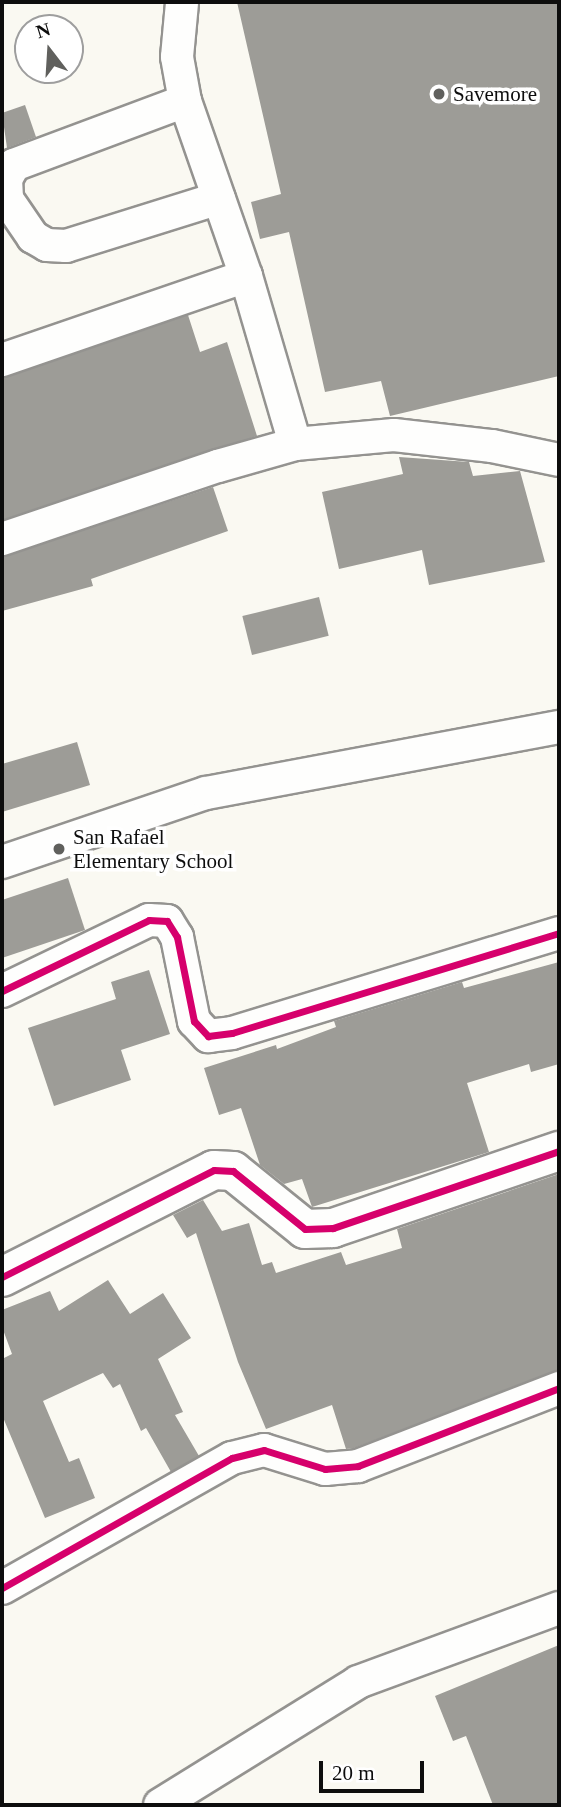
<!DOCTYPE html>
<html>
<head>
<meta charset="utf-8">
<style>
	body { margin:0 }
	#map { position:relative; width:561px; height:1807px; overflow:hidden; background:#faf9f2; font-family:"Times New Roman",serif }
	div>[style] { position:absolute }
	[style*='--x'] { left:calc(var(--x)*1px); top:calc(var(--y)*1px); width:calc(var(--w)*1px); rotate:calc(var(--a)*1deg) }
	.building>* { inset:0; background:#9d9c97; transform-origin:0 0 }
	.roads { filter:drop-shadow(2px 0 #949390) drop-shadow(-2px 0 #949390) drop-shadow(0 2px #949390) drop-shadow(0 -2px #949390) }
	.minor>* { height:32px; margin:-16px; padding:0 16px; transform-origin:16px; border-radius:16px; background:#fefefd }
	.tertiary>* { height:38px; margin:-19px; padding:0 19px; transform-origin:19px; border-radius:19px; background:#fefefd }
	.cycleway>* { height:7px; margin:-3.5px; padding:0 3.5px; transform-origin:3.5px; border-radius:3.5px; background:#d6006c }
	.dots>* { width:19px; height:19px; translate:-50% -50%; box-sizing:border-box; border:4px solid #fff; border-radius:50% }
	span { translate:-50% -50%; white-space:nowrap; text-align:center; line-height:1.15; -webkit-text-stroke:7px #fff; paint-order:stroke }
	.poi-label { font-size:21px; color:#0d0d0d }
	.left { translate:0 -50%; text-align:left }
	.frame { position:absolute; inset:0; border:4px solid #0d0d0d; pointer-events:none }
	.north { position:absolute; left:14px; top:14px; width:70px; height:70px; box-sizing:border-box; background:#fff; border:2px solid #9e9e9e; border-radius:50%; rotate:343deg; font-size:19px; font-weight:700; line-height:28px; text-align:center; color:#0d0d0d }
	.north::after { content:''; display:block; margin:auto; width:24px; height:32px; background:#60605d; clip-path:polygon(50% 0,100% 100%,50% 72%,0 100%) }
	.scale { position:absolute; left:319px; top:1761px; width:105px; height:32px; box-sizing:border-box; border:4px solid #0d0d0d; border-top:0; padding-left:9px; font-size:21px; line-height:24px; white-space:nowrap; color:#0d0d0d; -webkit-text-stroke:5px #fff; paint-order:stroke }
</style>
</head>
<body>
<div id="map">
	<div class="building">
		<i style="clip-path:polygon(237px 2px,559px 2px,559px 376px,390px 416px,381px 381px,325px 392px,289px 232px,260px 239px,251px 202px,281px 194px)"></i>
		<i style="clip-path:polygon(25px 105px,36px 137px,7px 148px,2px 113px)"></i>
		<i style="clip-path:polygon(188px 315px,200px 352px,227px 342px,257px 436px,2px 520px,2px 378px)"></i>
		<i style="clip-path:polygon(399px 457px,469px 462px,473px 476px,520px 471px,545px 562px,429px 585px,422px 550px,339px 569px,322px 492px,403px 474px)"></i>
		<i style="clip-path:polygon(213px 487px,228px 531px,91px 579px,93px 586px,2px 611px,2px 557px)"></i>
		<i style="left:319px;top:597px;width:40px;height:79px;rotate:76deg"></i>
		<i style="clip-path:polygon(77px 742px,90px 785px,2px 812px,2px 764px)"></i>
		<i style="clip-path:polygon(68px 878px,85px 930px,2px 958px,2px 900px)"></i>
		<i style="clip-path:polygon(559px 962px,559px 1064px,531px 1072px,529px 1064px,467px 1083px,489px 1152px,312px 1207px,302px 1179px,284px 1184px,260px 1165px,241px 1108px,219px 1115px,204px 1068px,276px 1045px,277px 1049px,336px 1027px,334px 1021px,462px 982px,464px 988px)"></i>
		<i style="clip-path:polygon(149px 970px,170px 1034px,121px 1050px,131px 1080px,54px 1106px,28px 1028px,116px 999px,111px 982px)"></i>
		<i style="clip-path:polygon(559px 1174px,559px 1370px,354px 1448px,346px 1449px,332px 1405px,266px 1429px,238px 1362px,196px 1233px,187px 1238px,173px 1215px,203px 1200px,222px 1231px,249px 1223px,262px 1265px,272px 1262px,276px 1273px,341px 1252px,346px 1265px,402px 1248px,397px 1229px)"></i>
		<i style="clip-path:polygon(108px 1280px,130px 1314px,163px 1293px,191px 1338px,158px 1359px,183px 1412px,175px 1415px,199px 1456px,171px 1472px,146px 1428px,141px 1431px,120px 1384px,113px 1388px,103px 1373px,43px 1401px,69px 1462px,79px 1458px,95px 1498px,45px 1518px,2px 1415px,2px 1359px,12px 1354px,2px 1327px,2px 1310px,50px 1291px,59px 1311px)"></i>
		<i style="clip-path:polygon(559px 1645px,559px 1805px,493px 1805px,466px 1736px,453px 1741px,435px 1696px)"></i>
	</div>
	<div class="roads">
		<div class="minor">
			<i style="--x:182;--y:3;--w:54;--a:95.3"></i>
			<i style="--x:177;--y:57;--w:45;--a:79.7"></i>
			<i style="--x:185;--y:101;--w:185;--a:70.8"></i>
			<i style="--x:246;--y:276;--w:175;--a:73.7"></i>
			<i style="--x:185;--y:101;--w:183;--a:159.5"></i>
			<i style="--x:14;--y:165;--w:16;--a:120"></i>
			<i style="--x:6;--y:179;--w:20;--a:87"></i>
			<i style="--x:7;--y:199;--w:46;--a:55.6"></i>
			<i style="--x:33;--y:237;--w:16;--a:30"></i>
			<i style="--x:47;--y:245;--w:19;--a:3"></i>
			<i style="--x:66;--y:246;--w:160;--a:-17.4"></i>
			<i style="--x:2;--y:360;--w:258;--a:-19"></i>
			<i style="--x:2;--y:539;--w:228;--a:-18.7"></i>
			<i style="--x:218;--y:466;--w:80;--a:-15.9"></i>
			<i style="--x:295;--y:444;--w:99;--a:-5.2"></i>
			<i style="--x:394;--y:435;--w:99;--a:6.4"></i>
			<i style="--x:492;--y:446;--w:68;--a:11.8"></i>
			<i style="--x:2;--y:862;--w:215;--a:-18.7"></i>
			<i style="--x:206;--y:793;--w:359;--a:-10.6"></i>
			<i style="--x:2;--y:991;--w:163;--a:-25.8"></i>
			<i style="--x:149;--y:920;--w:18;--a:3"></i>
			<i style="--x:167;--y:921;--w:19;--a:58"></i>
			<i style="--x:177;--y:937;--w:86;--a:78.6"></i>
			<i style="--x:194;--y:1021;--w:21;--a:47"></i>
			<i style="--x:208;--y:1036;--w:24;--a:-7"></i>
			<i style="--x:232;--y:1033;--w:342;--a:-17"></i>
			<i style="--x:2;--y:1588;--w:264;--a:-29.5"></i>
			<i style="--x:232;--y:1458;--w:33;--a:-14"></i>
			<i style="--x:264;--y:1450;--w:64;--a:17.3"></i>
			<i style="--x:325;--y:1469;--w:33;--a:-5"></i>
			<i style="--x:358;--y:1466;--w:216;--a:-21.2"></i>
			<i style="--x:160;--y:1805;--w:233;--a:-31.8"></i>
			<i style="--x:358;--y:1682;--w:214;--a:-20.2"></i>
		</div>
		<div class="tertiary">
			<i style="--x:2;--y:1277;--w:237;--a:-26.8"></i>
			<i style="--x:214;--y:1170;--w:19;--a:3"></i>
			<i style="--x:233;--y:1171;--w:92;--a:38.9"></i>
			<i style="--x:305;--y:1229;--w:28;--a:-2"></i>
			<i style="--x:333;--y:1228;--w:239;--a:-18.8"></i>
		</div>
	</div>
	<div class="cycleway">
		<i style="--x:2;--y:991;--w:163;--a:-25.8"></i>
		<i style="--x:149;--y:920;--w:18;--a:3"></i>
		<i style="--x:167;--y:921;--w:19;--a:58"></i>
		<i style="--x:177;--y:937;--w:86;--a:78.6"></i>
		<i style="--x:194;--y:1021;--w:21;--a:47"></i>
		<i style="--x:208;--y:1036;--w:24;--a:-7"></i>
		<i style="--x:232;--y:1033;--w:342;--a:-17"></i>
		<i style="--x:2;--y:1277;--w:237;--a:-26.8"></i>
		<i style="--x:214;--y:1170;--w:19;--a:3"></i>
		<i style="--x:233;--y:1171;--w:92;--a:38.9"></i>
		<i style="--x:305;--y:1229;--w:28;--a:-2"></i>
		<i style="--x:333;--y:1228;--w:239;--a:-18.8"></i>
		<i style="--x:2;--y:1588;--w:264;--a:-29.5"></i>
		<i style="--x:232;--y:1458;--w:33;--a:-14"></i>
		<i style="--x:264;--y:1450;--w:64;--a:17.3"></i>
		<i style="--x:325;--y:1469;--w:33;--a:-5"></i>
		<i style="--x:358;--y:1466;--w:216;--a:-21.2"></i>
	</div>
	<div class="dots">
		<i style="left:439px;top:94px;background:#60605d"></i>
		<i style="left:59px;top:849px;background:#60605d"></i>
	</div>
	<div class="poi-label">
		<span class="left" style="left:453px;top:94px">Savemore</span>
		<span class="left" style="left:73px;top:849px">San Rafael<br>Elementary School</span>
	</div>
	<div class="frame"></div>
	<div class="north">N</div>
	<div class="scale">20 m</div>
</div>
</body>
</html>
